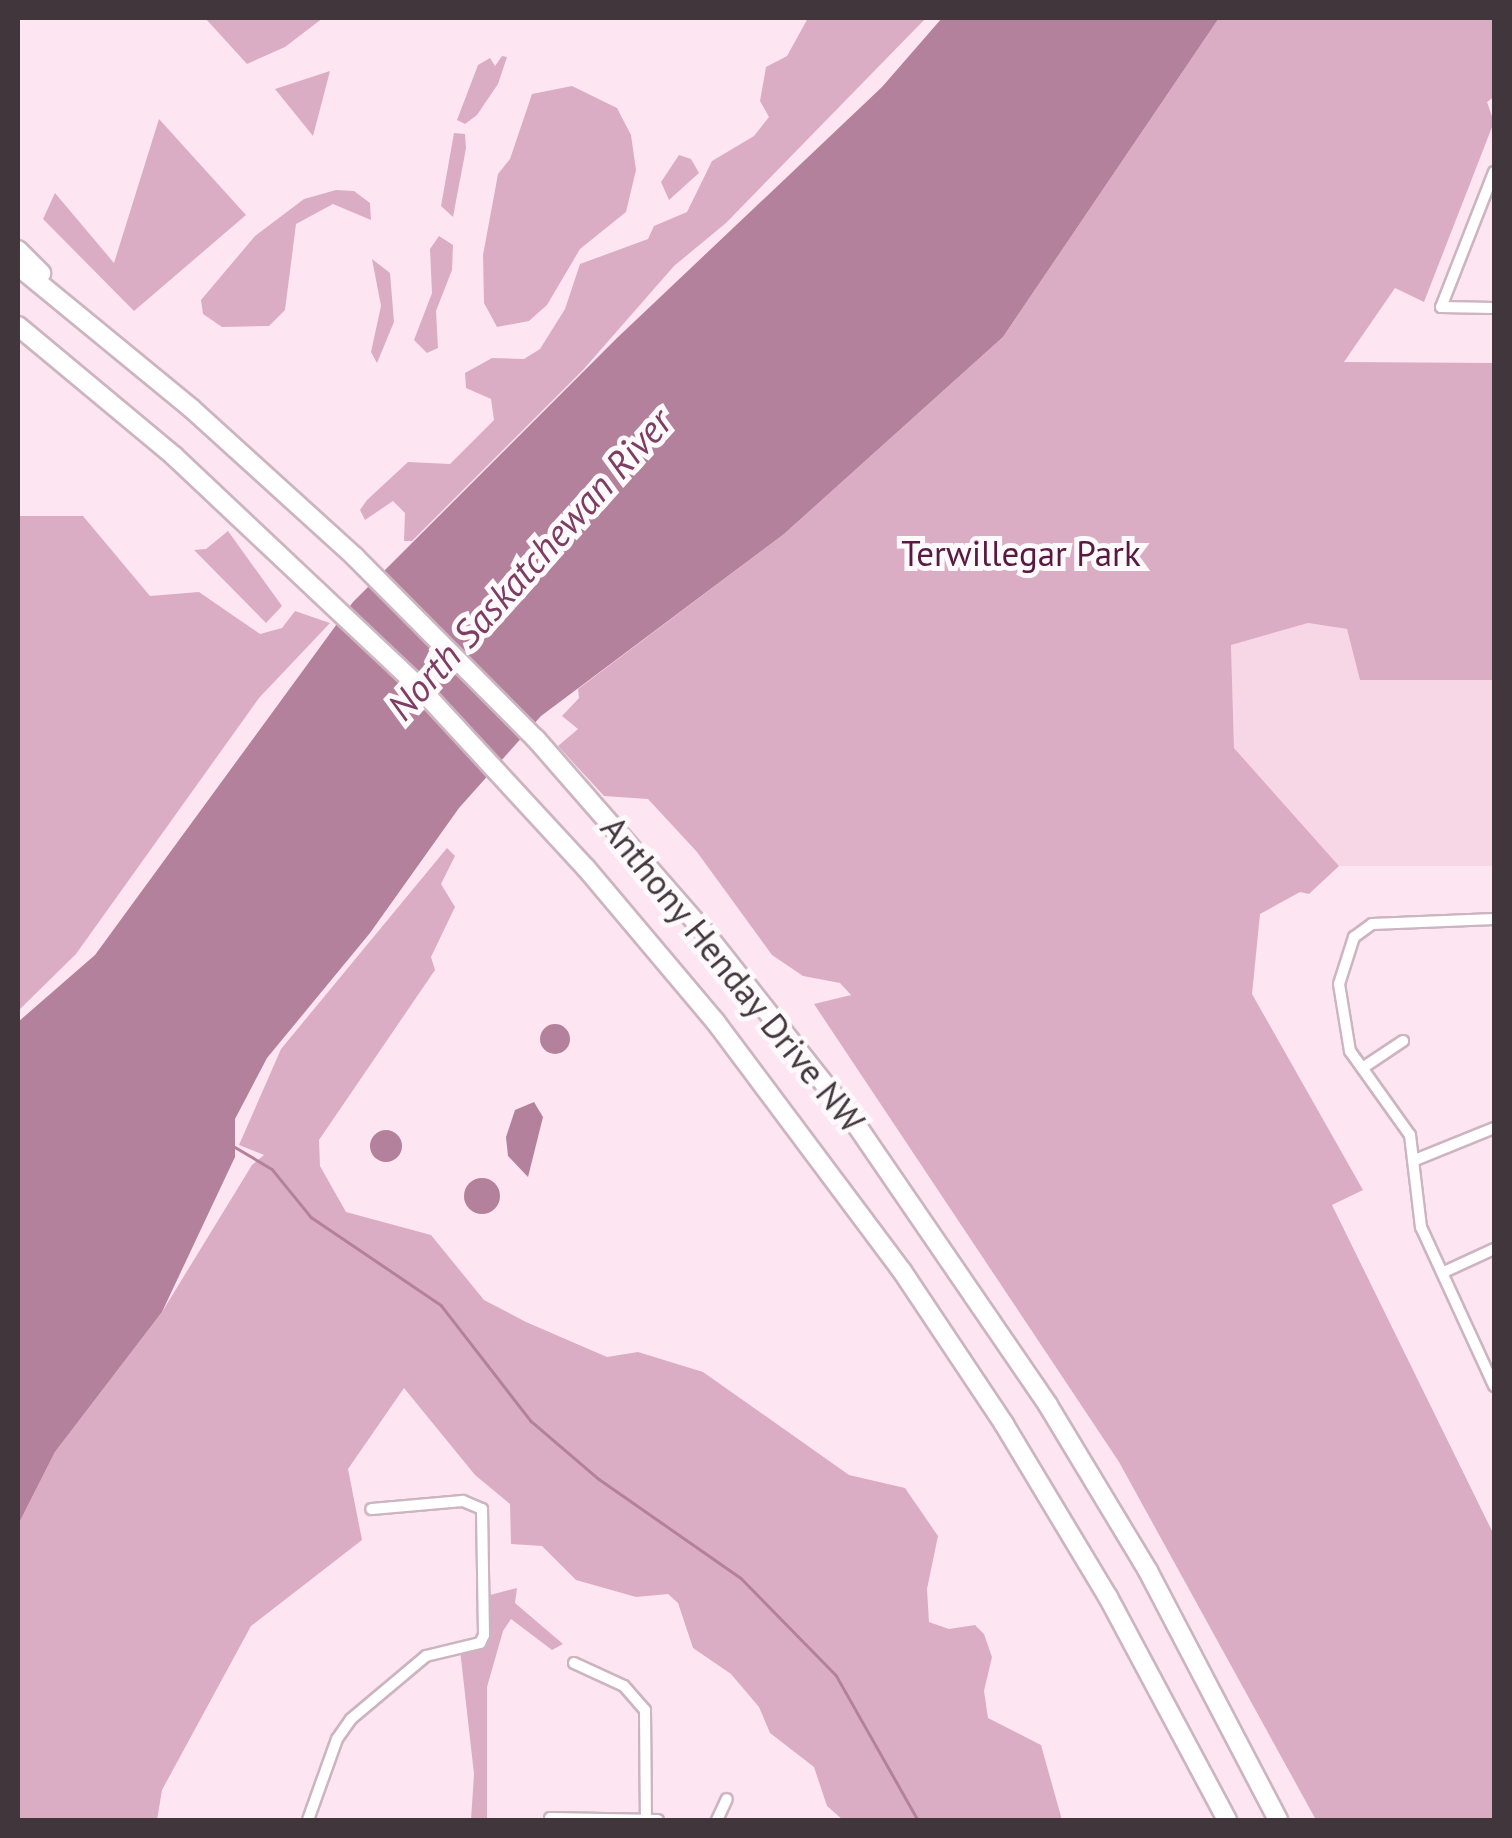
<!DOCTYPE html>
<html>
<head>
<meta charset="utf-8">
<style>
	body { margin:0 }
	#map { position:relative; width:1512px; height:1838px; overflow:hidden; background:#fee5f2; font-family:"PT Sans",sans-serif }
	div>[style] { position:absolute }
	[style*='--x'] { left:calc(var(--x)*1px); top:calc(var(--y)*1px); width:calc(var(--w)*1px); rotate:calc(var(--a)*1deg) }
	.built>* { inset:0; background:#f7d6e6 }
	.green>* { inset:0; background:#dbadc5 }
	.water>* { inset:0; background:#b4819c }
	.round { border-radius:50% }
	.stream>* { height:2.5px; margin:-1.25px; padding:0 1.25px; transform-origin:1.25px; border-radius:1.25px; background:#b4819c }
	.roads { filter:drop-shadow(2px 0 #ccb4c0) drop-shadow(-2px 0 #ccb4c0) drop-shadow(0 2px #ccb4c0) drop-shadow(0 -2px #ccb4c0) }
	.minor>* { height:10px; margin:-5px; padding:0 5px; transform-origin:5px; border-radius:5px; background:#fff }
	.motorway>* { height:18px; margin:-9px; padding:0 9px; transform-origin:9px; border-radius:9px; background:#fff }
	span { translate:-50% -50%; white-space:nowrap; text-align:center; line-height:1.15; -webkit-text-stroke:10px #fef9fb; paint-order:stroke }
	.park-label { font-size:35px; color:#581a40 }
	.street-label { font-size:35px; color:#40363b }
	.water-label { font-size:38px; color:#7e3d62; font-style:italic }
	.frame { position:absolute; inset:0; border:20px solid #40363b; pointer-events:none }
</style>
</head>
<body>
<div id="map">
	<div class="built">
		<i style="clip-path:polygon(1308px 623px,1347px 629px,1361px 680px,1494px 680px,1494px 866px,1339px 866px,1234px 748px,1231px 644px)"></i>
	</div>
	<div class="green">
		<i style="clip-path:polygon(205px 18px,323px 18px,285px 47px,247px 64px)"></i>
		<i style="clip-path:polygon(808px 18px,926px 18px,726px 223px,674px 266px,583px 370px,412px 541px,404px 541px,405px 513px,393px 501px,365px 520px,360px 510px,367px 500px,408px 462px,450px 464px,494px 420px,491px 399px,466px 388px,465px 373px,492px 358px,524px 359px,540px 349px,565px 309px,580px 264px,648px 239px,654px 226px,687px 212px,712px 161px,754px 136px,769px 117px,760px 101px,766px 67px,787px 56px)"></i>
		<i style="clip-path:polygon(1219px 18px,1494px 18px,1494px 97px,1487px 102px,1494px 122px,1424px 302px,1395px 288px,1344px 362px,1494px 363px,1494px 680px,1360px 680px,1347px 629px,1308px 623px,1231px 645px,1234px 748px,1339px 866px,1309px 894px,1300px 892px,1260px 914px,1252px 994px,1363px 1190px,1332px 1205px,1494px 1535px,1494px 1820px,1316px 1820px,1119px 1462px,814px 1004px,851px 995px,840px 983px,803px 976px,772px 955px,697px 852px,648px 799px,604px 796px,558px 746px,578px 729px,562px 716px,579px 698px,578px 689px,784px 534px,1003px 337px)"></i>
		<i style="clip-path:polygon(502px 56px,507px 57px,498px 84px,477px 115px,465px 124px,457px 120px,478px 65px,490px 58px,495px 66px)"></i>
		<i style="clip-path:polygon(330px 71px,313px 136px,275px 89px)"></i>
		<i style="clip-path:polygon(572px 86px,617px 108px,631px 135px,636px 170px,626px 212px,580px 249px,547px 305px,529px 321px,497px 327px,484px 303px,483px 255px,498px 174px,510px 159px,532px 94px)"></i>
		<i style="clip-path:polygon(159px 119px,246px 215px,134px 311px,43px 219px,55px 193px,114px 263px)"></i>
		<i style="clip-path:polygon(454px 133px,465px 134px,466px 148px,453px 217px,441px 206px)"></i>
		<i style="clip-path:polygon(679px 155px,691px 159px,699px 173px,669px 200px,661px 182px)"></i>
		<i style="clip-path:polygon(336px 190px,354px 191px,370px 203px,371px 220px,333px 204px,296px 224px,285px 310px,269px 326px,222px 327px,203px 314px,201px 300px,255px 236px,304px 199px)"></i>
		<i style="clip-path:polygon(439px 236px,453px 245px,452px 270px,436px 311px,438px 348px,427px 353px,414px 340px,432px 293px,430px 249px)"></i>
		<i style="clip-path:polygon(372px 259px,390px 273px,394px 322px,377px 363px,371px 352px,381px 306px)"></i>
		<i style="clip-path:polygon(18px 516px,83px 516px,150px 596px,199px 592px,260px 634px,282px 628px,295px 611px,330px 623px,259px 698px,76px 954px,18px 1011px)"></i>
		<i style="clip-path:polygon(228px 531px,282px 606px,266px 623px,194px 550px,206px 549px)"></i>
		<i style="clip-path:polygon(447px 848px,455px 856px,441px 884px,455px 907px,431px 957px,435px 970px,319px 1140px,320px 1166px,346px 1212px,431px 1235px,484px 1300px,526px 1322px,607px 1357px,638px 1352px,703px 1372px,849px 1475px,905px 1488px,938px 1536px,927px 1589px,929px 1622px,949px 1629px,975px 1625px,984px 1634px,992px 1657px,984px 1691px,988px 1718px,1041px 1745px,1062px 1820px,843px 1820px,827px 1806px,814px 1767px,770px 1733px,759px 1707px,731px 1674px,693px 1648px,678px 1603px,668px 1594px,636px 1597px,576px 1580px,542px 1546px,511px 1544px,510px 1504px,475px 1475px,404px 1388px,348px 1469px,362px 1540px,251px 1626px,162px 1790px,157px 1820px,18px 1820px,18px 1525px,55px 1452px,162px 1312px,252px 1165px,264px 1155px,239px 1145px,281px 1049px)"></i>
		<i style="clip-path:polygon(517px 1588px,515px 1603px,563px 1644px,552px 1650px,511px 1619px,503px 1631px,487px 1687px,487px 1820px,471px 1820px,474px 1774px,460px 1650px,488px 1635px,490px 1595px)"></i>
	</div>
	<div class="water">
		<i style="clip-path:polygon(942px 18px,1219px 18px,1003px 337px,784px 534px,541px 716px,459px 808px,370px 933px,267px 1058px,235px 1119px,235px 1157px,162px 1312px,55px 1452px,18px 1525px,18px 1022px,95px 955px,353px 602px,617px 338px,882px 87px)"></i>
		<i class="round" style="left:540px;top:1024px;width:30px;height:30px"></i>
		<i style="clip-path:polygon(534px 1102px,543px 1117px,528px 1177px,508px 1156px,506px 1137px,515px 1110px)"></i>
		<i class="round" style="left:370px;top:1130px;width:32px;height:32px"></i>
		<i class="round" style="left:464px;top:1178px;width:36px;height:36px"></i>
	</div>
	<div class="stream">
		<i style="--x:235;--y:1147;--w:43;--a:30.7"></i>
		<i style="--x:272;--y:1169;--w:62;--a:50.9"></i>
		<i style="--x:311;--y:1217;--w:157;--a:34.1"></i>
		<i style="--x:441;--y:1305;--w:147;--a:52.2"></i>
		<i style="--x:531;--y:1421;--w:89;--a:40.5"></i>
		<i style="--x:599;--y:1479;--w:173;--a:34.9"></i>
		<i style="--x:741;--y:1578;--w:136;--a:45.6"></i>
		<i style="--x:836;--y:1675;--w:167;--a:60.5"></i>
	</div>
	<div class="roads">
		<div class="minor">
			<i style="--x:1494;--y:172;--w:145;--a:111.4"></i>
			<i style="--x:1441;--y:307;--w:53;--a:1.1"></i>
			<i style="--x:1494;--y:919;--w:122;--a:177.7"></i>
			<i style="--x:1372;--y:924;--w:22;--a:144"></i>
			<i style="--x:1354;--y:937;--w:49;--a:107.7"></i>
			<i style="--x:1339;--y:984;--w:68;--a:80.7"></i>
			<i style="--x:1350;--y:1051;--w:103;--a:54.5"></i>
			<i style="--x:1410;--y:1135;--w:93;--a:83.2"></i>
			<i style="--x:1421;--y:1227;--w:175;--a:65.3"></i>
			<i style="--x:1364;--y:1067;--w:47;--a:-33.7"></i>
			<i style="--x:1415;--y:1160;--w:85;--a:-22.1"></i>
			<i style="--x:1444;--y:1272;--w:55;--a:-24.7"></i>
			<i style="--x:574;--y:1663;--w:55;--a:24.7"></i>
			<i style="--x:624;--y:1686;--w:32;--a:49"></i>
			<i style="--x:645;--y:1710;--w:109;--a:89.5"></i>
			<i style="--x:550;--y:1818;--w:108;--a:1.1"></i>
			<i style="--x:308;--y:1820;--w:86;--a:-70.3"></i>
			<i style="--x:337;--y:1739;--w:24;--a:-55"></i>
			<i style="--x:351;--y:1719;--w:98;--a:-40"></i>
			<i style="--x:426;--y:1656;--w:56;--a:-13.5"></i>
			<i style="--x:480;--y:1643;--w:9;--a:-63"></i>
			<i style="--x:484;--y:1635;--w:126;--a:-90.9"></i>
			<i style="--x:482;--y:1509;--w:21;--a:-157"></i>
			<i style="--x:463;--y:1501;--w:92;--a:175"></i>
			<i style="--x:717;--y:1820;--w:23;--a:-65"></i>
		</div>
		<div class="motorway">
			<i style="--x:18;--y:250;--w:33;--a:45"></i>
			<i style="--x:18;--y:266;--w:225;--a:39.4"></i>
			<i style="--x:192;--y:409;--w:220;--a:42.2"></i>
			<i style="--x:355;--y:557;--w:257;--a:45.2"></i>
			<i style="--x:536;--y:739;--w:259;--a:48.9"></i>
			<i style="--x:706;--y:934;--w:237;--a:51.7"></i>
			<i style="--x:853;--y:1120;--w:345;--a:55.6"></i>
			<i style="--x:1048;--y:1405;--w:194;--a:58.9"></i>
			<i style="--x:1148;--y:1571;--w:281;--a:62.4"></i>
			<i style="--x:18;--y:326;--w:203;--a:39.8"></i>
			<i style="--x:174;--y:456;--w:334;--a:43.3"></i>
			<i style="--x:417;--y:685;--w:249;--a:47.3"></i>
			<i style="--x:586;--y:868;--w:200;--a:49.9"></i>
			<i style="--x:715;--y:1021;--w:312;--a:53.2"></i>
			<i style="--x:902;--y:1271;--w:184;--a:56.3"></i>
			<i style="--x:1004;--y:1424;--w:202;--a:59"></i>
			<i style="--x:1108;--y:1597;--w:253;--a:61.9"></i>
		</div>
	</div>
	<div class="park-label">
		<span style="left:1021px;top:553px">Terwillegar Park</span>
	</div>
	<div class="street-label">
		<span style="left:733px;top:974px;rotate:51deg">Anthony Henday Drive NW</span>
	</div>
	<div class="water-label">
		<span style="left:529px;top:564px;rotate:-48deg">North Saskatchewan River</span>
	</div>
	<div class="frame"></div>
</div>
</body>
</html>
